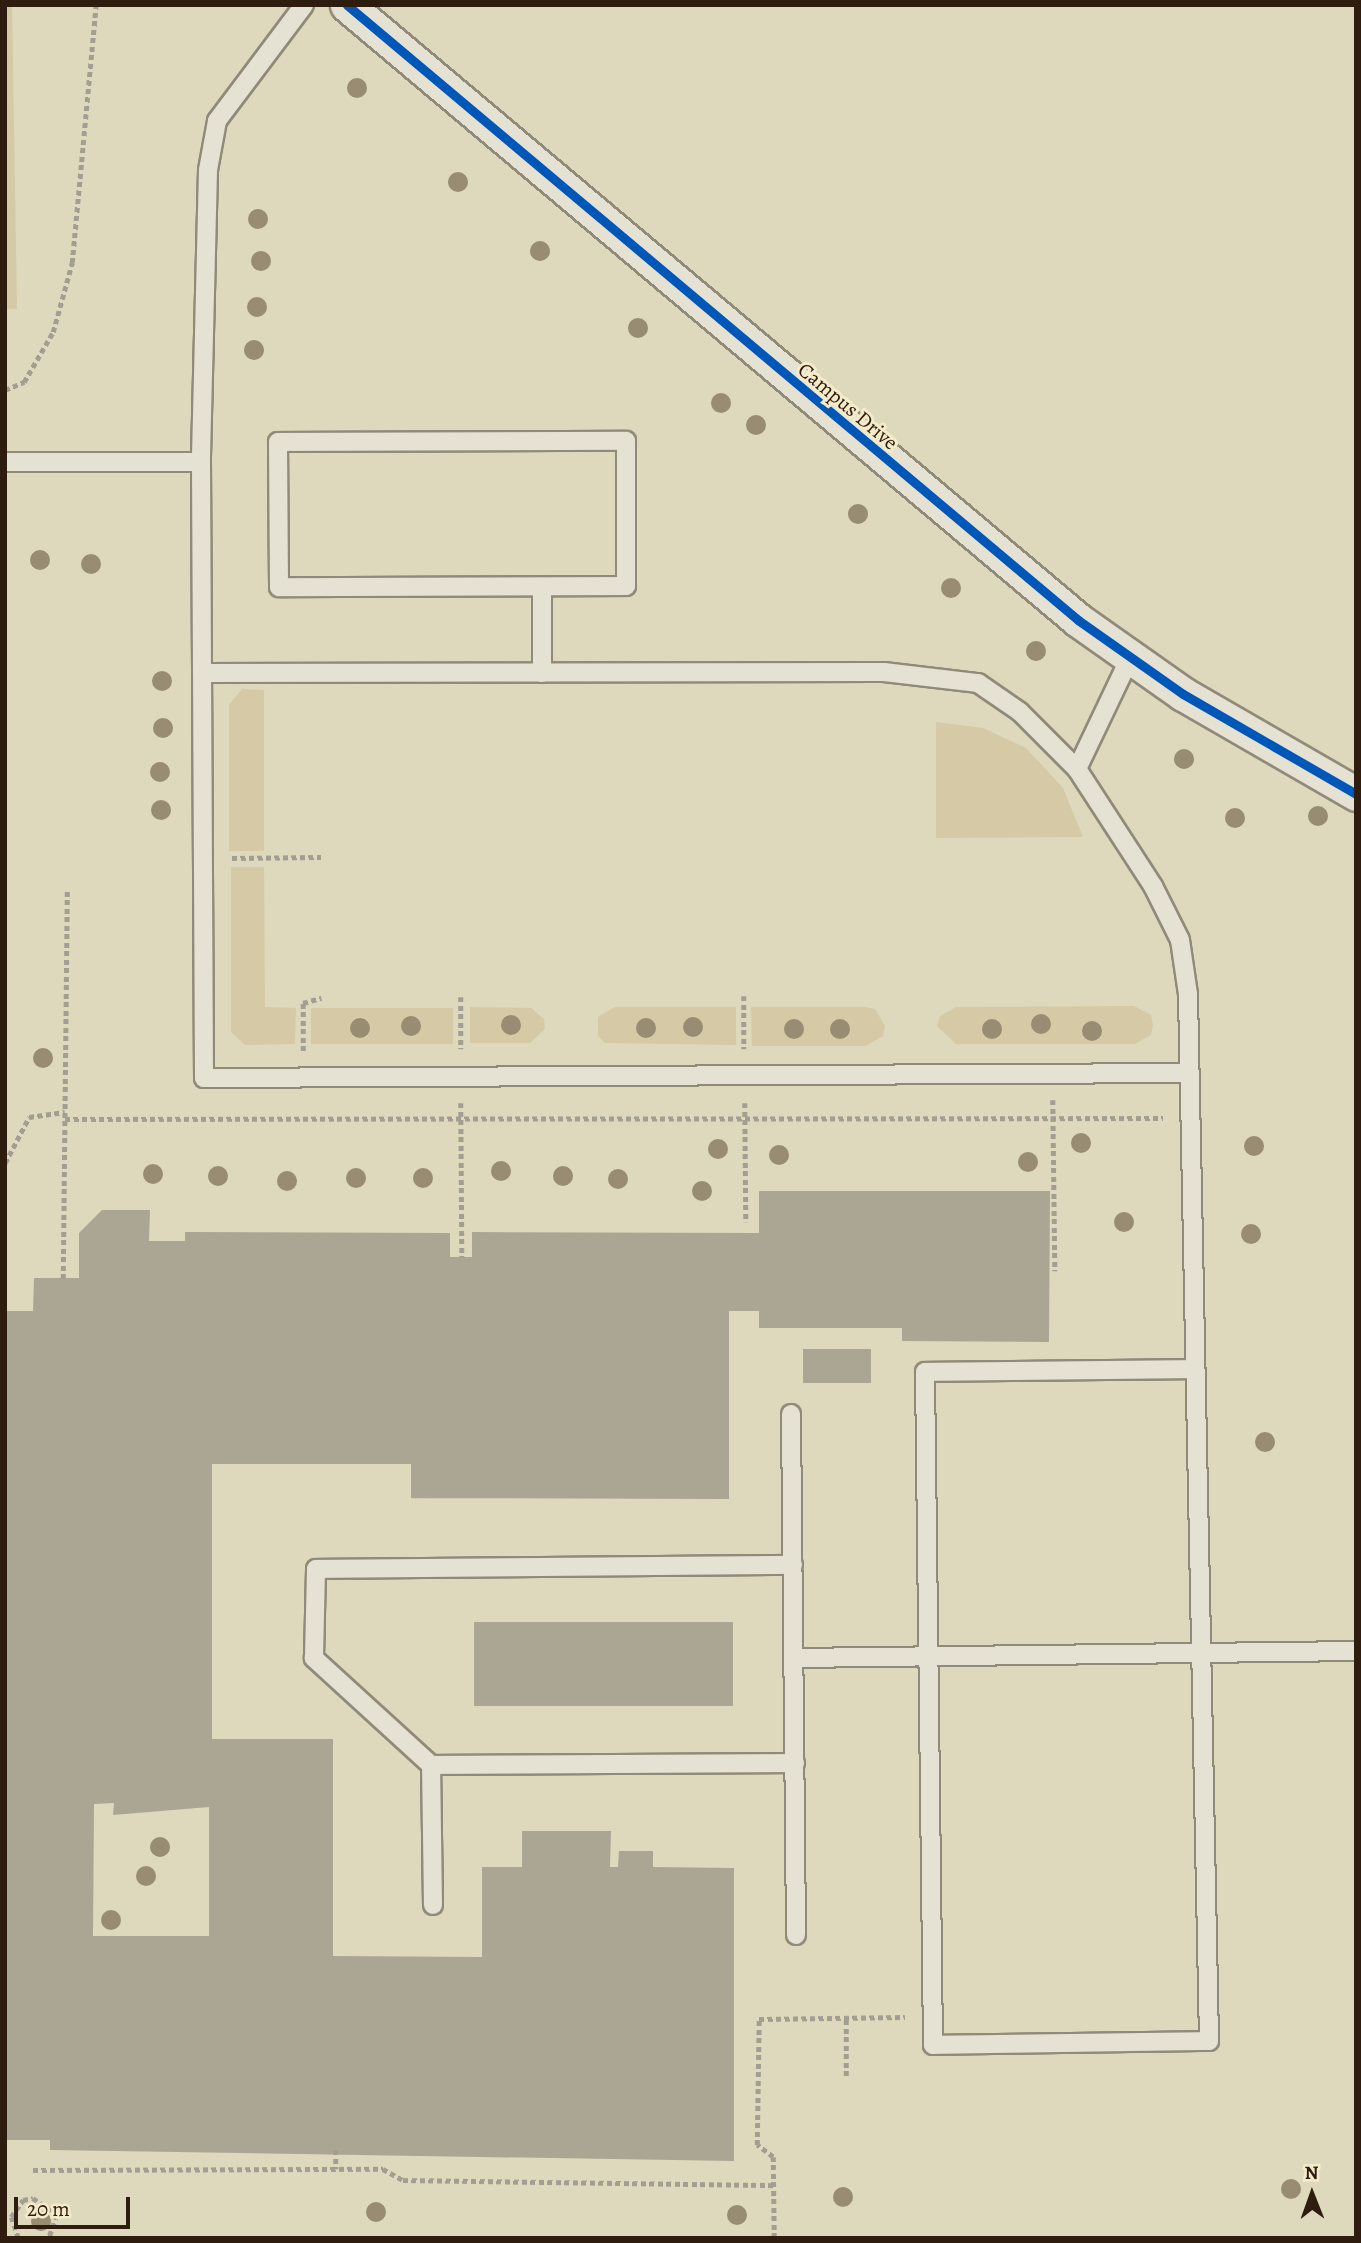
<!DOCTYPE html>
<html>
<head>
<meta charset="utf-8">
<style>
	body { margin:0 }
	#map { position:relative; width:1361px; height:2243px; overflow:hidden; background:#ded8bc; font-family:Alegreya,serif }
	div>[style] { position:absolute }
	[style*='--x'] { left:calc(var(--x)*1px); top:calc(var(--y)*1px); width:calc(var(--w)*1px); rotate:calc(var(--a)*1deg) }
	.green>* { inset:0; background:#d5caa5; transform-origin:0 0 }
	.building>* { inset:0; background:#aba593; transform-origin:0 0 }
	.path>* { height:4.5px; margin-top:-2.25px; transform-origin:0; background:repeating-linear-gradient(90deg,#a29e92 0 5px,transparent 0 8.5px) }
	.roads { filter:drop-shadow(2px 0 #908a79) drop-shadow(-2px 0 #908a79) drop-shadow(0 2px #908a79) drop-shadow(0 -2px #908a79) }
	.service>* { height:18px; margin:-9px; padding:0 9px; transform-origin:9px; border-radius:9px; background:#e5e1d3 }
	.minor>* { height:33px; margin:-16.5px; padding:0 16.5px; transform-origin:16.5px; border-radius:16.5px; background:#e5e1d3 }
	.cycleway>* { height:9px; margin:-4.5px; padding:0 4.5px; transform-origin:4.5px; border-radius:4.5px; background:#0057b8 }
	.trees>* { width:20px; height:20px; margin:-10px; border-radius:50%; background:#988c72 }
	span { translate:-50% -50%; white-space:nowrap; text-align:center; line-height:1.15; -webkit-text-stroke:6px #f3ebca; paint-order:stroke }
	.street-label { font-size:21px; color:#2e1d0f }
	.frame { position:absolute; inset:0; border:7px solid #2e1d0f; pointer-events:none }
	.north { position:absolute; left:1277px; top:2159px; width:70px; height:70px; -webkit-text-stroke:5px #f3ebca; paint-order:stroke; rotate:359deg; font-size:19px; font-weight:700; line-height:28px; text-align:center; color:#2e1d0f }
	.north::after { content:''; display:block; margin:auto; width:24px; height:32px; background:#2e1d0f; clip-path:polygon(50% 0,100% 100%,50% 72%,0 100%) }
	.scale { position:absolute; left:14px; top:2197px; width:116px; height:32px; box-sizing:border-box; border:4px solid #2e1d0f; border-top:0; padding-left:9px; font-size:21px; line-height:24px; white-space:nowrap; color:#2e1d0f; -webkit-text-stroke:5px #f3ebca; paint-order:stroke }
</style>
</head>
<body>
<div id="map">
	<div class="green">
		<i style="clip-path:polygon(5px 5px,12px 5px,17px 309px,5px 309px)"></i>
		<i style="clip-path:polygon(242px 689px,264px 690px,264px 851px,229px 851px,229px 705px)"></i>
		<i style="clip-path:polygon(936px 722px,983px 728px,1026px 748px,1063px 788px,1083px 837px,936px 838px)"></i>
		<i style="clip-path:polygon(231px 867px,264px 867px,265px 1007px,296px 1008px,295px 1044px,245px 1045px,231px 1032px)"></i>
		<i style="clip-path:polygon(1134px 1006px,1151px 1015px,1153px 1025px,1151px 1035px,1135px 1044px,956px 1044px,937px 1026px,940px 1016px,956px 1007px)"></i>
		<i style="clip-path:polygon(470px 1007px,531px 1008px,544px 1019px,545px 1029px,530px 1043px,470px 1043px)"></i>
		<i style="clip-path:polygon(615px 1007px,736px 1007px,736px 1045px,605px 1043px,598px 1036px,598px 1017px)"></i>
		<i style="clip-path:polygon(751px 1007px,865px 1007px,875px 1009px,885px 1026px,883px 1036px,866px 1046px,752px 1046px)"></i>
		<i style="left:311px;top:1008px;width:142px;height:36px"></i>
	</div>
	<div class="building">
		<i style="clip-path:polygon(evenodd,759px 1191px,1050px 1191px,1049px 1342px,902px 1341px,902px 1328px,759px 1328px,759px 1311px,729px 1311px,729px 1499px,411px 1498px,411px 1464px,212px 1464px,212px 1739px,333px 1739px,333px 1956px,482px 1957px,482px 1867px,522px 1867px,522px 1831px,611px 1831px,610px 1867px,618px 1867px,619px 1851px,653px 1851px,653px 1867px,734px 1868px,734px 2161px,50px 2150px,50px 2140px,5px 2140px,5px 1311px,33px 1311px,34px 1278px,79px 1278px,79px 1233px,102px 1210px,150px 1210px,149px 1241px,185px 1241px,185px 1232px,450px 1233px,450px 1257px,472px 1257px,472px 1232px,759px 1233px,759px 1191px,114px 1803px,113px 1815px,209px 1807px,209px 1936px,93px 1936px,94px 1804px,114px 1803px)"></i>
		<i style="left:803px;top:1349px;width:68px;height:34px"></i>
		<i style="left:474px;top:1622px;width:259px;height:84px"></i>
	</div>
	<div class="path">
		<i style="--x:5;--y:390;--w:21;--a:-23"></i>
		<i style="--x:24;--y:382;--w:58;--a:-59.9"></i>
		<i style="--x:53;--y:332;--w:72;--a:-74.6"></i>
		<i style="--x:72;--y:263;--w:259;--a:-84.7"></i>
		<i style="--x:232;--y:858;--w:89;--a:-0.6"></i>
		<i style="--x:744;--y:996;--w:53;--a:90"></i>
		<i style="--x:461;--y:997;--w:52;--a:90"></i>
		<i style="--x:303;--y:1051;--w:48;--a:-90"></i>
		<i style="--x:303;--y:1003;--w:19;--a:-16"></i>
		<i style="--x:1053;--y:1100;--w:171;--a:89.3"></i>
		<i style="--x:461;--y:1103;--w:154;--a:89.6"></i>
		<i style="--x:745;--y:1103;--w:119;--a:89.5"></i>
		<i style="--x:65;--y:1119;--w:1098;--a:-0.05"></i>
		<i style="--x:5;--y:1163;--w:52;--a:-62.4"></i>
		<i style="--x:29;--y:1117;--w:36;--a:-8"></i>
		<i style="--x:63;--y:1279;--w:391;--a:-89.4"></i>
		<i style="--x:846;--y:2076;--w:59;--a:-90"></i>
		<i style="--x:336;--y:2150;--w:19;--a:90"></i>
		<i style="--x:33;--y:2170;--w:350;--a:-0.2"></i>
		<i style="--x:383;--y:2169;--w:23;--a:29"></i>
		<i style="--x:403;--y:2180;--w:372;--a:0.8"></i>
		<i style="--x:18;--y:2238;--w:22;--a:-108"></i>
		<i style="--x:11;--y:2217;--w:21;--a:-55"></i>
		<i style="--x:23;--y:2200;--w:10;--a:-11"></i>
		<i style="--x:33;--y:2198;--w:29;--a:35"></i>
		<i style="--x:57;--y:2215;--w:24;--a:109"></i>
		<i style="--x:774;--y:2238;--w:81;--a:-90.7"></i>
		<i style="--x:773;--y:2157;--w:20;--a:-143"></i>
		<i style="--x:757;--y:2145;--w:126;--a:-89.1"></i>
		<i style="--x:759;--y:2019;--w:146;--a:-0.8"></i>
	</div>
	<div class="roads">
		<div class="service">
			<i style="--x:304;--y:5;--w:145;--a:126.9"></i>
			<i style="--x:217;--y:121;--w:50;--a:100.4"></i>
			<i style="--x:208;--y:170;--w:292;--a:91.4"></i>
			<i style="--x:201;--y:462;--w:616;--a:89.72"></i>
			<i style="--x:204;--y:1078;--w:985;--a:-0.29"></i>
			<i style="--x:626;--y:441;--w:145;--a:90"></i>
			<i style="--x:626;--y:586;--w:347;--a:179.8"></i>
			<i style="--x:279;--y:587;--w:145;--a:-90.4"></i>
			<i style="--x:278;--y:442;--w:348;--a:-0.2"></i>
			<i style="--x:5;--y:462;--w:196;--a:0"></i>
			<i style="--x:202;--y:673;--w:682;--a:-0.08"></i>
			<i style="--x:884;--y:672;--w:95;--a:6.7"></i>
			<i style="--x:978;--y:683;--w:51;--a:34.6"></i>
			<i style="--x:1020;--y:712;--w:81;--a:45"></i>
			<i style="--x:1077;--y:769;--w:140;--a:57"></i>
			<i style="--x:1153;--y:886;--w:60;--a:63.4"></i>
			<i style="--x:1180;--y:940;--w:55;--a:81.6"></i>
			<i style="--x:1188;--y:994;--w:1047;--a:88.85"></i>
			<i style="--x:1209;--y:2041;--w:276;--a:179.2"></i>
			<i style="--x:933;--y:2045;--w:673;--a:-90.68"></i>
			<i style="--x:925;--y:1372;--w:268;--a:-0.6"></i>
			<i style="--x:542;--y:673;--w:86;--a:-90"></i>
			<i style="--x:1077;--y:769;--w:123;--a:-64.5"></i>
			<i style="--x:791;--y:1414;--w:521;--a:89.45"></i>
			<i style="--x:794;--y:1658;--w:562;--a:-0.71"></i>
			<i style="--x:431;--y:1765;--w:159;--a:-137.6"></i>
			<i style="--x:314;--y:1658;--w:89;--a:-88.7"></i>
			<i style="--x:316;--y:1569;--w:477;--a:-0.5"></i>
			<i style="--x:433;--y:1905;--w:140;--a:-90.8"></i>
			<i style="--x:431;--y:1765;--w:364;--a:-0.3"></i>
		</div>
		<div class="minor">
			<i style="--x:347;--y:5;--w:955;--a:40.07"></i>
			<i style="--x:1078;--y:620;--w:128;--a:35.2"></i>
			<i style="--x:1183;--y:694;--w:200;--a:30"></i>
		</div>
	</div>
	<div class="cycleway">
		<i style="--x:347;--y:5;--w:955;--a:40.07"></i>
		<i style="--x:1078;--y:620;--w:128;--a:35.2"></i>
		<i style="--x:1183;--y:694;--w:200;--a:30"></i>
	</div>
	<div class="trees">
		<i style="left:357px;top:88px"></i>
		<i style="left:458px;top:182px"></i>
		<i style="left:258px;top:219px"></i>
		<i style="left:540px;top:251px"></i>
		<i style="left:261px;top:261px"></i>
		<i style="left:257px;top:307px"></i>
		<i style="left:638px;top:328px"></i>
		<i style="left:254px;top:350px"></i>
		<i style="left:721px;top:403px"></i>
		<i style="left:756px;top:425px"></i>
		<i style="left:858px;top:514px"></i>
		<i style="left:40px;top:560px"></i>
		<i style="left:91px;top:564px"></i>
		<i style="left:951px;top:588px"></i>
		<i style="left:1036px;top:651px"></i>
		<i style="left:162px;top:681px"></i>
		<i style="left:163px;top:728px"></i>
		<i style="left:1184px;top:759px"></i>
		<i style="left:160px;top:772px"></i>
		<i style="left:161px;top:810px"></i>
		<i style="left:1318px;top:816px"></i>
		<i style="left:1235px;top:818px"></i>
		<i style="left:1041px;top:1024px"></i>
		<i style="left:511px;top:1025px"></i>
		<i style="left:411px;top:1026px"></i>
		<i style="left:693px;top:1027px"></i>
		<i style="left:360px;top:1028px"></i>
		<i style="left:646px;top:1028px"></i>
		<i style="left:794px;top:1029px"></i>
		<i style="left:840px;top:1029px"></i>
		<i style="left:992px;top:1029px"></i>
		<i style="left:1092px;top:1031px"></i>
		<i style="left:43px;top:1058px"></i>
		<i style="left:1081px;top:1143px"></i>
		<i style="left:1254px;top:1146px"></i>
		<i style="left:718px;top:1149px"></i>
		<i style="left:779px;top:1155px"></i>
		<i style="left:1028px;top:1162px"></i>
		<i style="left:501px;top:1171px"></i>
		<i style="left:153px;top:1174px"></i>
		<i style="left:218px;top:1176px"></i>
		<i style="left:563px;top:1176px"></i>
		<i style="left:356px;top:1178px"></i>
		<i style="left:423px;top:1178px"></i>
		<i style="left:618px;top:1179px"></i>
		<i style="left:287px;top:1181px"></i>
		<i style="left:702px;top:1191px"></i>
		<i style="left:1124px;top:1222px"></i>
		<i style="left:1251px;top:1234px"></i>
		<i style="left:1265px;top:1442px"></i>
		<i style="left:160px;top:1847px"></i>
		<i style="left:146px;top:1876px"></i>
		<i style="left:111px;top:1920px"></i>
		<i style="left:1291px;top:2189px"></i>
		<i style="left:843px;top:2197px"></i>
		<i style="left:376px;top:2212px"></i>
		<i style="left:737px;top:2215px"></i>
		<i style="left:41px;top:2221px"></i>
	</div>
	<div class="street-label">
		<span style="left:848px;top:406px;rotate:40deg">Campus Drive</span>
	</div>
	<div class="frame"></div>
	<div class="north">N</div>
	<div class="scale">20 m</div>
</div>
</body>
</html>
